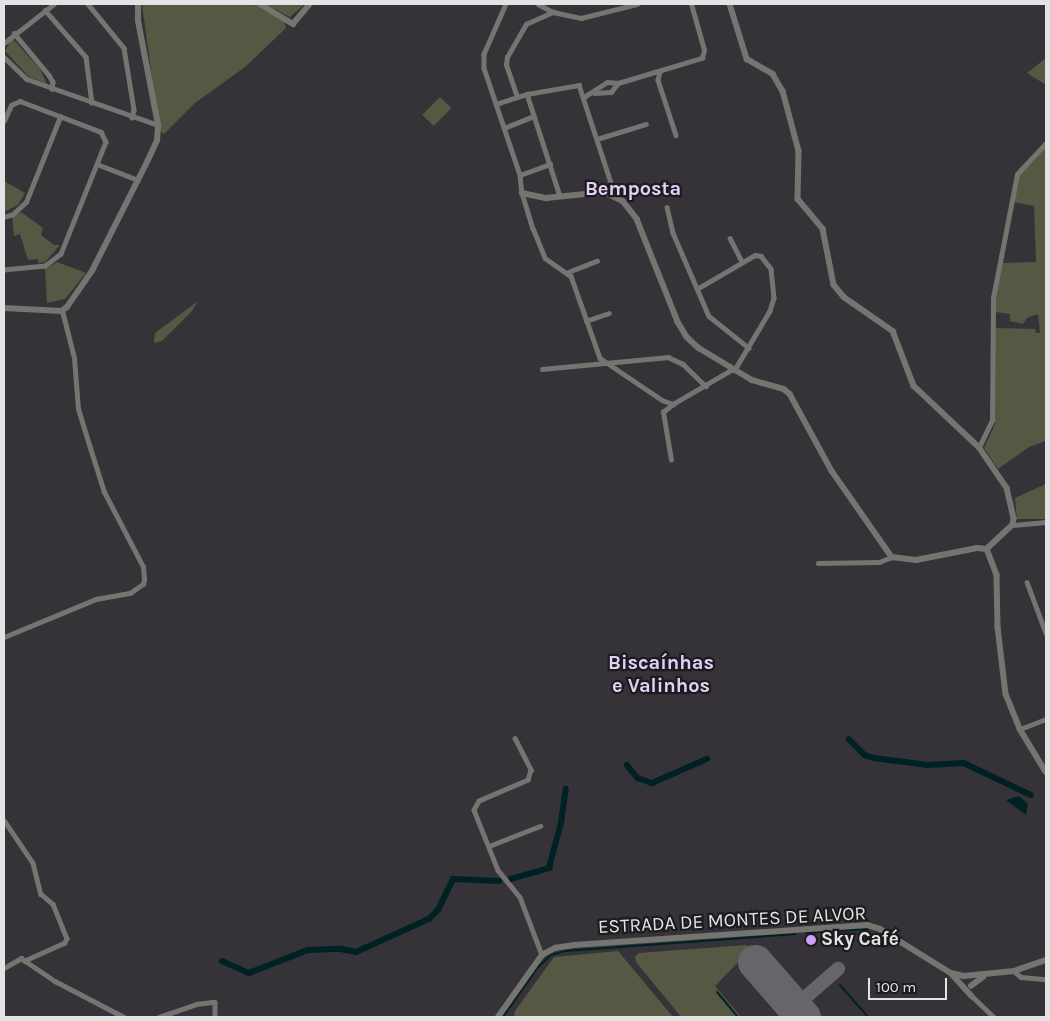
<!DOCTYPE html>
<html>
<head>
<meta charset="utf-8">
<style>
	body { margin:0 }
	#map { position:relative; width:1050px; height:1021px; overflow:hidden; background:#353238; font-family:Karla,sans-serif }
	div>[style] { position:absolute }
	[style*='--x'] { left:calc(var(--x)*1px); top:calc(var(--y)*1px); width:calc(var(--w)*1px); rotate:calc(var(--a)*1deg) }
	.green>* { inset:0; background:#565844; transform-origin:0 0 }
	.water>* { inset:0; background:#002123 }
	.stream>* { height:2px; margin:-1px; padding:0 1px; transform-origin:1px; border-radius:1px; background:#002123 }
	.canal>* { height:5.5px; margin:-2.75px; padding:0 2.75px; transform-origin:2.75px; border-radius:2.75px; background:#002123 }
	.taxiway>* { height:14px; margin:-7px; padding:0 7px; transform-origin:7px; border-radius:7px; background:#68656a }
	.runway>* { height:35px; margin:-17.5px; padding:0 17.5px; transform-origin:17.5px; border-radius:17.5px; background:#68656a }
	.minor>* { height:4.5px; margin:-2.25px; padding:0 2.25px; transform-origin:2.25px; border-radius:2.25px; background:#757471 }
	.tertiary>* { height:5.5px; margin:-2.75px; padding:0 2.75px; transform-origin:2.75px; border-radius:2.75px; background:#757471 }
	.dots>* { width:14px; height:14px; translate:-50% -50%; box-sizing:border-box; border:2px solid #1c1b1e; border-radius:50% }
	span { translate:-50% -50%; white-space:nowrap; text-align:center; line-height:1.15; -webkit-text-stroke:4.5px #1c1b1e; paint-order:stroke }
	.street-label { font-size:19px; color:#e3e2e5 }
	.poi-label { font-size:19px; color:#e3e2e5; font-weight:700 }
	.left { translate:0 -50%; text-align:left }
	.neighbourhood-label { font-size:20px; color:#e4cff8; font-weight:700 }
	.frame { position:absolute; inset:0; border:5px solid #e3e2e5; pointer-events:none }
	.scale { position:absolute; left:868px; top:978px; width:79px; height:22px; box-sizing:border-box; border:2px solid #e3e2e5; border-top:0; padding-left:6px; font-size:15px; line-height:18px; white-space:nowrap; color:#e3e2e5; -webkit-text-stroke:4px #1c1b1e; paint-order:stroke }
</style>
</head>
<body>
<div id="map">
	<div class="green">
		<i style="clip-path:polygon(142px 4px,254px 4px,284px 22px,286px 28px,245px 67px,195px 103px,164px 134px,159px 130px)"></i>
		<i style="clip-path:polygon(265px 4px,305px 4px,290px 17px)"></i>
		<i style="clip-path:polygon(12px 38px,40px 69px,47px 84px,29px 77px,5px 51px)"></i>
		<i style="clip-path:polygon(1046px 58px,1046px 85px,1027px 73px)"></i>
		<i style="left:440px;top:97px;width:16px;height:25px;rotate:45deg"></i>
		<i style="clip-path:polygon(1046px 147px,1046px 441px,1029px 447px,998px 469px,984px 448px,995px 424px,994px 328px,1035px 329px,1036px 333px,1040px 333px,1038px 314px,1027px 318px,1023px 324px,1010px 321px,1010px 314px,995px 312px,996px 296px,1002px 263px,1036px 262px,1034px 206px,1013px 202px,1020px 174px)"></i>
		<i style="clip-path:polygon(4px 181px,25px 193px,18px 205px,4px 212px)"></i>
		<i style="clip-path:polygon(21px 212px,43px 228px,41px 235px,54px 245px,60px 245px,45px 262px,38px 263px,38px 259px,28px 260px,20px 234px,14px 236px,12px 217px)"></i>
		<i style="clip-path:polygon(57px 262px,86px 273px,65px 299px,47px 303px,45px 269px)"></i>
		<i style="clip-path:polygon(198px 301px,192px 311px,162px 341px,154px 343px,155px 333px)"></i>
		<i style="clip-path:polygon(1046px 484px,1046px 519px,1017px 519px,1015px 498px)"></i>
		<i style="clip-path:polygon(746px 945px,752px 948px,715px 986px,741px 1017px,681px 1017px,636px 962px,635px 956px,639px 953px)"></i>
		<i style="clip-path:polygon(618px 951px,673px 1017px,514px 1017px,515px 1011px,554px 957px)"></i>
	</div>
	<div class="water">
		<i style="clip-path:polygon(1019px 796px,1028px 804px,1026px 815px,1006px 800px)"></i>
	</div>
	<div class="stream">
		<i style="--x:806;--y:933;--w:62;--a:-3.7"></i>
		<i style="--x:840;--y:985;--w:43;--a:48.8"></i>
		<i style="--x:717;--y:992;--w:33;--a:50"></i>
		<i style="--x:503;--y:1017;--w:61;--a:-55"></i>
		<i style="--x:538;--y:967;--w:18;--a:-43"></i>
		<i style="--x:551;--y:955;--w:15;--a:-16"></i>
		<i style="--x:565;--y:951;--w:231;--a:-4.2"></i>
	</div>
	<div class="canal">
		<i style="--x:849;--y:739;--w:23;--a:45"></i>
		<i style="--x:865;--y:755;--w:9;--a:18"></i>
		<i style="--x:874;--y:758;--w:54;--a:7.4"></i>
		<i style="--x:928;--y:765;--w:36;--a:-3"></i>
		<i style="--x:964;--y:763;--w:74;--a:25.5"></i>
		<i style="--x:627;--y:765;--w:17;--a:50"></i>
		<i style="--x:638;--y:778;--w:15;--a:20"></i>
		<i style="--x:652;--y:783;--w:60;--a:-23.6"></i>
		<i style="--x:511;--y:879;--w:40;--a:-16"></i>
		<i style="--x:549;--y:868;--w:47;--a:-75.1"></i>
		<i style="--x:561;--y:823;--w:34;--a:-82"></i>
		<i style="--x:222;--y:961;--w:30;--a:24"></i>
		<i style="--x:249;--y:973;--w:63;--a:-21.3"></i>
		<i style="--x:308;--y:950;--w:33;--a:-2"></i>
		<i style="--x:341;--y:949;--w:15;--a:11"></i>
		<i style="--x:356;--y:952;--w:80;--a:-24.3"></i>
		<i style="--x:429;--y:919;--w:13;--a:-45"></i>
		<i style="--x:438;--y:910;--w:34;--a:-64"></i>
		<i style="--x:453;--y:879;--w:46;--a:2.5"></i>
	</div>
	<div class="taxiway">
		<i style="--x:798;--y:1012;--w:9;--a:-84"></i>
		<i style="--x:799;--y:1003;--w:52;--a:-41.1"></i>
	</div>
	<div class="runway">
		<i style="--x:755;--y:962;--w:73;--a:48.9"></i>
	</div>
	<div class="minor">
		<i style="--x:88;--y:4;--w:57;--a:50.7"></i>
		<i style="--x:124;--y:48;--w:63;--a:80.8"></i>
		<i style="--x:134;--y:110;--w:8;--a:104"></i>
		<i style="--x:506;--y:4;--w:55;--a:113.7"></i>
		<i style="--x:484;--y:54;--w:14;--a:90"></i>
		<i style="--x:484;--y:68;--w:113;--a:71.4"></i>
		<i style="--x:520;--y:175;--w:18;--a:84"></i>
		<i style="--x:522;--y:193;--w:37;--a:73"></i>
		<i style="--x:533;--y:228;--w:32;--a:68"></i>
		<i style="--x:545;--y:258;--w:32;--a:35"></i>
		<i style="--x:571;--y:276;--w:87;--a:70.5"></i>
		<i style="--x:600;--y:358;--w:75;--a:34.1"></i>
		<i style="--x:662;--y:400;--w:12;--a:20"></i>
		<i style="--x:673;--y:404;--w:69;--a:-30.3"></i>
		<i style="--x:538;--y:4;--w:17;--a:28"></i>
		<i style="--x:553;--y:12;--w:29;--a:12"></i>
		<i style="--x:581;--y:18;--w:58;--a:-14"></i>
		<i style="--x:45;--y:10;--w:62;--a:48.9"></i>
		<i style="--x:86;--y:57;--w:46;--a:82.6"></i>
		<i style="--x:14;--y:33;--w:55;--a:50.2"></i>
		<i style="--x:49;--y:75;--w:8;--a:60"></i>
		<i style="--x:53;--y:82;--w:7;--a:98"></i>
		<i style="--x:4;--y:43;--w:63;--a:-38"></i>
		<i style="--x:4;--y:57;--w:32;--a:44"></i>
		<i style="--x:27;--y:79;--w:139;--a:19.3"></i>
		<i style="--x:660;--y:72;--w:8;--a:104"></i>
		<i style="--x:658;--y:80;--w:58;--a:71.9"></i>
		<i style="--x:594;--y:93;--w:17;--a:-3"></i>
		<i style="--x:611;--y:92;--w:11;--a:-52"></i>
		<i style="--x:527;--y:94;--w:107;--a:72.1"></i>
		<i style="--x:517;--y:97;--w:34;--a:-109"></i>
		<i style="--x:506;--y:65;--w:8;--a:-83"></i>
		<i style="--x:507;--y:57;--w:38;--a:-60"></i>
		<i style="--x:526;--y:24;--w:30;--a:-24"></i>
		<i style="--x:584;--y:97;--w:27;--a:-33"></i>
		<i style="--x:607;--y:82;--w:11;--a:5"></i>
		<i style="--x:618;--y:83;--w:88;--a:-16.6"></i>
		<i style="--x:702;--y:58;--w:8;--a:-76"></i>
		<i style="--x:704;--y:50;--w:48;--a:-105.8"></i>
		<i style="--x:496;--y:104;--w:33;--a:-18"></i>
		<i style="--x:527;--y:94;--w:53;--a:-9.8"></i>
		<i style="--x:579;--y:85;--w:116;--a:71.9"></i>
		<i style="--x:4;--y:121;--w:17;--a:-66"></i>
		<i style="--x:11;--y:105;--w:10;--a:-24"></i>
		<i style="--x:20;--y:101;--w:87;--a:20.9"></i>
		<i style="--x:101;--y:132;--w:11;--a:63"></i>
		<i style="--x:106;--y:142;--w:121;--a:111.9"></i>
		<i style="--x:61;--y:254;--w:20;--a:143"></i>
		<i style="--x:45;--y:266;--w:41;--a:174.4"></i>
		<i style="--x:504;--y:128;--w:32;--a:-22"></i>
		<i style="--x:597;--y:139;--w:51;--a:-17"></i>
		<i style="--x:97;--y:164;--w:44;--a:21.3"></i>
		<i style="--x:520;--y:175;--w:32;--a:-20"></i>
		<i style="--x:667;--y:207;--w:27;--a:77"></i>
		<i style="--x:673;--y:233;--w:90;--a:66.6"></i>
		<i style="--x:709;--y:316;--w:51;--a:38.7"></i>
		<i style="--x:4;--y:217;--w:9;--a:-18"></i>
		<i style="--x:13;--y:214;--w:18;--a:-43"></i>
		<i style="--x:26;--y:202;--w:92;--a:-68.2"></i>
		<i style="--x:730;--y:238;--w:27;--a:63"></i>
		<i style="--x:568;--y:272;--w:31;--a:-21"></i>
		<i style="--x:697;--y:289;--w:67;--a:-30.4"></i>
		<i style="--x:755;--y:255;--w:6;--a:9"></i>
		<i style="--x:761;--y:256;--w:16;--a:52"></i>
		<i style="--x:771;--y:269;--w:29;--a:84"></i>
		<i style="--x:774;--y:298;--w:14;--a:107"></i>
		<i style="--x:770;--y:311;--w:69;--a:120.7"></i>
		<i style="--x:586;--y:321;--w:24;--a:-19"></i>
		<i style="--x:542;--y:369;--w:127;--a:-5.4"></i>
		<i style="--x:668;--y:357;--w:17;--a:25"></i>
		<i style="--x:683;--y:364;--w:32;--a:44"></i>
		<i style="--x:979;--y:447;--w:30;--a:-64"></i>
		<i style="--x:992;--y:420;--w:122;--a:-89.5"></i>
		<i style="--x:993;--y:298;--w:126;--a:-79"></i>
		<i style="--x:1017;--y:174;--w:42;--a:-46.9"></i>
		<i style="--x:671;--y:460;--w:49;--a:-99.5"></i>
		<i style="--x:663;--y:412;--w:13;--a:-39"></i>
		<i style="--x:1013;--y:525;--w:33;--a:-5"></i>
		<i style="--x:818;--y:563;--w:61;--a:-0.9"></i>
		<i style="--x:879;--y:562;--w:14;--a:-21"></i>
		<i style="--x:1027;--y:582;--w:54;--a:69.6"></i>
		<i style="--x:4;--y:637;--w:100;--a:-22.4"></i>
		<i style="--x:96;--y:599;--w:35;--a:-10"></i>
		<i style="--x:130;--y:593;--w:16;--a:-35"></i>
		<i style="--x:143;--y:584;--w:4;--a:-76"></i>
		<i style="--x:144;--y:580;--w:13;--a:-94"></i>
		<i style="--x:143;--y:567;--w:85;--a:-117.5"></i>
		<i style="--x:104;--y:492;--w:46;--a:-107.7"></i>
		<i style="--x:90;--y:448;--w:41;--a:-107.1"></i>
		<i style="--x:78;--y:409;--w:51;--a:-94.5"></i>
		<i style="--x:74;--y:358;--w:49;--a:-104.3"></i>
		<i style="--x:1020;--y:729;--w:28;--a:-21"></i>
		<i style="--x:515;--y:738;--w:36;--a:63"></i>
		<i style="--x:531;--y:770;--w:10;--a:107"></i>
		<i style="--x:528;--y:780;--w:53;--a:156.8"></i>
		<i style="--x:479;--y:801;--w:10;--a:119"></i>
		<i style="--x:474;--y:810;--w:65;--a:68.2"></i>
		<i style="--x:498;--y:870;--w:35;--a:51"></i>
		<i style="--x:520;--y:897;--w:62;--a:69.2"></i>
		<i style="--x:4;--y:820;--w:52;--a:56"></i>
		<i style="--x:33;--y:863;--w:32;--a:76"></i>
		<i style="--x:41;--y:894;--w:16;--a:40"></i>
		<i style="--x:53;--y:904;--w:37;--a:68"></i>
		<i style="--x:67;--y:938;--w:5;--a:112"></i>
		<i style="--x:65;--y:943;--w:44;--a:155.8"></i>
		<i style="--x:489;--y:846;--w:55;--a:-21.4"></i>
		<i style="--x:4;--y:968;--w:20;--a:-30"></i>
		<i style="--x:21;--y:958;--w:41;--a:34.1"></i>
		<i style="--x:55;--y:981;--w:78;--a:27.6"></i>
		<i style="--x:1014;--y:971;--w:9;--a:41"></i>
		<i style="--x:1021;--y:977;--w:25;--a:5"></i>
		<i style="--x:972;--y:996;--w:30;--a:44"></i>
		<i style="--x:159;--y:1017;--w:39;--a:-19"></i>
		<i style="--x:196;--y:1004;--w:16;--a:-7"></i>
		<i style="--x:212;--y:1002;--w:3;--a:0"></i>
		<i style="--x:215;--y:1002;--w:15;--a:90"></i>
	</div>
	<div class="tertiary">
		<i style="--x:260;--y:4;--w:39;--a:31"></i>
		<i style="--x:293;--y:24;--w:26;--a:-50"></i>
		<i style="--x:730;--y:4;--w:58;--a:72.8"></i>
		<i style="--x:747;--y:59;--w:30;--a:30"></i>
		<i style="--x:773;--y:74;--w:20;--a:60"></i>
		<i style="--x:783;--y:91;--w:62;--a:75.1"></i>
		<i style="--x:799;--y:151;--w:48;--a:91.2"></i>
		<i style="--x:798;--y:199;--w:39;--a:50"></i>
		<i style="--x:823;--y:229;--w:57;--a:78.9"></i>
		<i style="--x:834;--y:285;--w:16;--a:50"></i>
		<i style="--x:844;--y:297;--w:60;--a:34.8"></i>
		<i style="--x:893;--y:331;--w:59;--a:69.1"></i>
		<i style="--x:914;--y:386;--w:89;--a:43.2"></i>
		<i style="--x:979;--y:447;--w:50;--a:55.7"></i>
		<i style="--x:1007;--y:488;--w:31;--a:77"></i>
		<i style="--x:1014;--y:518;--w:7;--a:98"></i>
		<i style="--x:1013;--y:525;--w:35;--a:137"></i>
		<i style="--x:522;--y:193;--w:25;--a:12"></i>
		<i style="--x:546;--y:198;--w:59;--a:-5.8"></i>
		<i style="--x:605;--y:192;--w:20;--a:27"></i>
		<i style="--x:623;--y:201;--w:23;--a:52"></i>
		<i style="--x:637;--y:219;--w:111;--a:68.3"></i>
		<i style="--x:678;--y:322;--w:17;--a:59"></i>
		<i style="--x:687;--y:337;--w:16;--a:43"></i>
		<i style="--x:699;--y:348;--w:62;--a:31.1"></i>
		<i style="--x:752;--y:380;--w:33;--a:16"></i>
		<i style="--x:784;--y:389;--w:8;--a:40"></i>
		<i style="--x:790;--y:394;--w:88;--a:61.4"></i>
		<i style="--x:832;--y:471;--w:105;--a:55.1"></i>
		<i style="--x:892;--y:557;--w:24;--a:7"></i>
		<i style="--x:916;--y:560;--w:62;--a:-11.1"></i>
		<i style="--x:977;--y:548;--w:10;--a:6"></i>
		<i style="--x:987;--y:549;--w:28;--a:69"></i>
		<i style="--x:997;--y:575;--w:52;--a:88.9"></i>
		<i style="--x:998;--y:627;--w:67;--a:83.2"></i>
		<i style="--x:1006;--y:694;--w:38;--a:68"></i>
		<i style="--x:1020;--y:729;--w:50;--a:58.8"></i>
		<i style="--x:4;--y:308;--w:58;--a:3"></i>
		<i style="--x:62;--y:311;--w:6;--a:-39"></i>
		<i style="--x:67;--y:307;--w:44;--a:-55.2"></i>
		<i style="--x:92;--y:271;--w:124;--a:-63.2"></i>
		<i style="--x:148;--y:160;--w:21;--a:-65"></i>
		<i style="--x:157;--y:141;--w:16;--a:-86"></i>
		<i style="--x:158;--y:125;--w:106;--a:-100.9"></i>
		<i style="--x:138;--y:21;--w:17;--a:-90"></i>
		<i style="--x:951;--y:973;--w:31;--a:48"></i>
		<i style="--x:971;--y:986;--w:15;--a:-37"></i>
		<i style="--x:498;--y:1017;--w:76;--a:-54.6"></i>
		<i style="--x:542;--y:955;--w:15;--a:-28"></i>
		<i style="--x:555;--y:948;--w:19;--a:-9"></i>
		<i style="--x:574;--y:945;--w:294;--a:-3.9"></i>
		<i style="--x:867;--y:925;--w:14;--a:17"></i>
		<i style="--x:880;--y:929;--w:84;--a:31.8"></i>
		<i style="--x:951;--y:973;--w:13;--a:13"></i>
		<i style="--x:964;--y:976;--w:50;--a:-5.7"></i>
		<i style="--x:1014;--y:971;--w:34;--a:-19"></i>
	</div>
	<div class="dots">
		<i style="left:811px;top:940px;background:#d19dfe"></i>
	</div>
	<div class="street-label">
		<span style="left:732px;top:921px;rotate:-3deg">ESTRADA DE MONTES DE ALVOR</span>
	</div>
	<div class="poi-label">
		<span class="left" style="left:821px;top:940px">Sky Café</span>
	</div>
	<div class="neighbourhood-label">
		<span style="left:633px;top:188px">Bemposta</span>
		<span style="left:661px;top:674px">Biscaínhas<br>e Valinhos</span>
	</div>
	<div class="frame"></div>
	<div class="scale">100 m</div>
</div>
</body>
</html>
